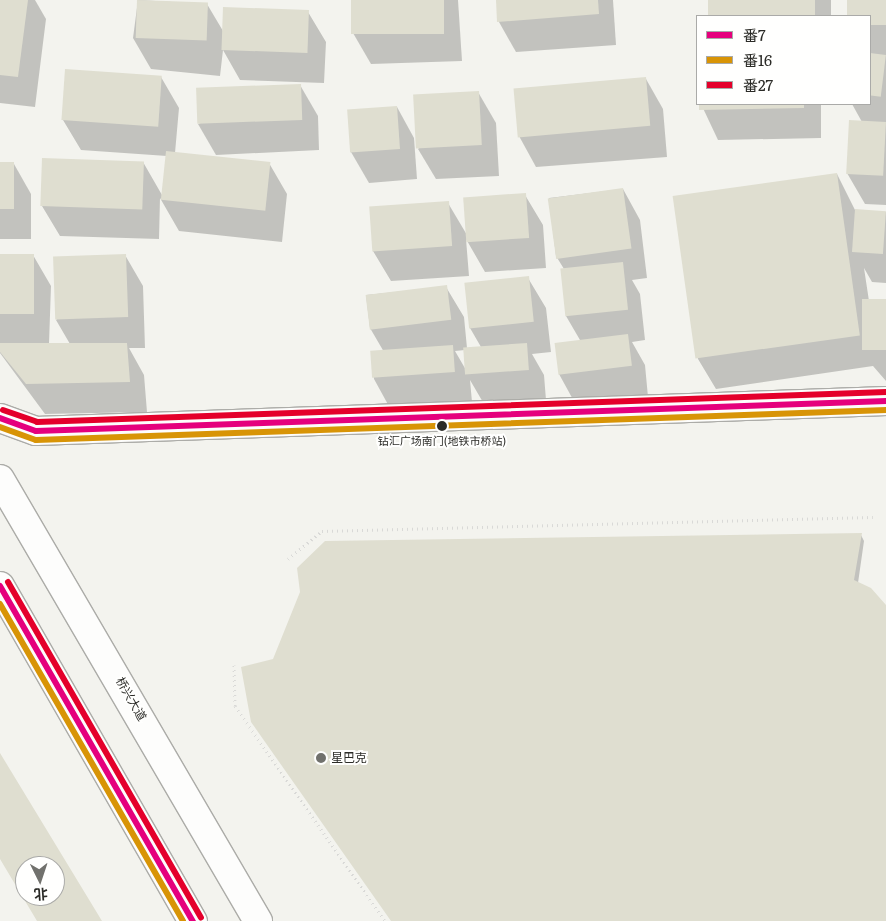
<!DOCTYPE html>
<html>
<head>
<meta charset="utf-8">
<style>
	body { margin:0 }
	#map { position:relative; width:886px; height:921px; overflow:hidden; background:#f3f3ee; font-family:Literata,"Noto Sans SC",serif }
	div>[style] { position:absolute }
	[style*='--x'] { left:calc(var(--x)*1px); top:calc(var(--y)*1px); width:calc(var(--w)*1px); rotate:calc(var(--a)*1deg) }
	.shadow>* { inset:0; background:#0003; transform-origin:0 0 }
	.building>* { inset:0; background:#dfded0; transform-origin:0 0 }
	.path>* { height:3px; margin-top:-1.5px; transform-origin:0; background:repeating-linear-gradient(90deg,#d9d9d7 0 1px,transparent 0 5px) }
	.roads { filter:drop-shadow(1px 0 #acaca8) drop-shadow(-1px 0 #acaca8) drop-shadow(0 1px #acaca8) drop-shadow(0 -1px #acaca8) }
	.tertiary>* { height:28px; margin:-14px; padding:0 14px; transform-origin:14px; border-radius:14px; background:#fdfdfc }
	.primary>* { height:28px; margin:-14px; padding:0 14px; transform-origin:14px; border-radius:14px; background:#fdfdfc }
	.bus-1>* { height:6px; margin:-3px; padding:0 3px; transform-origin:3px; border-radius:3px; background:#e5007d }
	.bus-2>* { height:6px; margin:-3px; padding:0 3px; transform-origin:3px; border-radius:3px; background:#d89406 }
	.bus-3>* { height:6px; margin:-3px; padding:0 3px; transform-origin:3px; border-radius:3px; background:#e4002b }
	.dots>* { width:14px; height:14px; translate:-50% -50%; box-sizing:border-box; border:2px solid #fffffe; border-radius:50% }
	span { translate:-50% -50%; white-space:nowrap; text-align:center; line-height:1.15; -webkit-text-stroke:4px #fffffe; paint-order:stroke }
	.bus-label { font-size:11px; color:#2b2b27 }
	.street-label { font-size:12px; color:#2b2b27 }
	.poi-label { font-size:12px; color:#2b2b27 }
	.left { translate:0 -50%; text-align:left }
	.legend { position:absolute; left:696px; top:15px; width:175px; height:90px; box-sizing:border-box; background:#fffffe; border:1px solid #aaaaa8; margin:0; padding:6px 9px; list-style:none; font-size:15px; color:#2b2b27 }
	.legend li { display:flex; align-items:center; gap:10px; height:25px }
	.legend b { width:25px; border:1px solid #aaaaa8 }
	.north { position:absolute; left:15px; top:856px; width:50px; height:50px; box-sizing:border-box; background:#fffffe; border:1px solid #aaaaa8; border-radius:50%; rotate:176deg; font-size:14px; font-weight:700; line-height:20px; text-align:center; color:#2b2b27 }
	.north::after { content:''; display:block; margin:auto; width:18px; height:22px; background:#71716d; clip-path:polygon(50% 0,100% 100%,50% 72%,0 100%) }
</style>
</head>
<body>
<div id="map">
	<div class="shadow">
		<i style="clip-path:polygon(0 0,35px 0,46px 19px,35px 107px,0 103px)"></i>
		<i style="clip-path:polygon(138px 0,207px 4px,223px 31px,308px 12px,326px 42px,324px 83px,240px 80px,223px 50px,220px 76px,151px 69px,133px 38px)"></i>
		<i style="clip-path:polygon(352px 0,458px 0,462px 61px,371px 64px,353px 33px)"></i>
		<i style="clip-path:polygon(497px 0,613px 0,616px 45px,516px 52px,499px 22px)"></i>
		<i style="left:709px;top:0;width:122px;height:16px"></i>
		<i style="clip-path:polygon(849px 0,886px 0,886px 205px,865px 204px,847px 173px,862px 122px,852px 104px,870px 104px,870px 16px,849px 16px)"></i>
		<i style="clip-path:polygon(161px 77px,179px 108px,175px 153px,269px 163px,287px 194px,282px 242px,179px 231px,160px 198px,159px 239px,60px 236px,42px 206px,143px 162px,162px 195px,167px 156px,81px 150px,63px 120px)"></i>
		<i style="clip-path:polygon(646px 79px,663px 109px,667px 157px,536px 167px,519px 136px)"></i>
		<i style="clip-path:polygon(300px 85px,318px 116px,319px 150px,216px 155px,198px 124px)"></i>
		<i style="clip-path:polygon(478px 92px,496px 123px,499px 176px,436px 179px,418px 149px)"></i>
		<i style="clip-path:polygon(701px 104px,821px 104px,821px 138px,718px 140px)"></i>
		<i style="clip-path:polygon(397px 107px,414px 138px,417px 179px,369px 183px,351px 152px,348px 111px)"></i>
		<i style="clip-path:polygon(0 164px,14px 164px,31px 194px,31px 239px,0 239px)"></i>
		<i style="clip-path:polygon(837px 174px,855px 210px,886px 212px,886px 283px,872px 282px,864px 268px,869px 301px,886px 301px,886px 381px,873px 366px,716px 389px,698px 359px,674px 198px)"></i>
		<i style="clip-path:polygon(623px 189px,640px 220px,647px 278px,632px 280px,640px 294px,645px 340px,632px 342px,645px 365px,648px 397px,576px 405px,559px 374px,580px 340px,566px 316px,564px 269px,556px 256px,549px 198px)"></i>
		<i style="clip-path:polygon(525px 195px,543px 225px,546px 268px,485px 272px,466px 239px,469px 276px,391px 281px,373px 251px,448px 203px,467px 235px)"></i>
		<i style="clip-path:polygon(0 255px,33px 255px,51px 286px,49px 344px,70px 344px,56px 320px,125px 255px,143px 286px,145px 348px,129px 348px,144px 375px,147px 412px,45px 414px,0 353px)"></i>
		<i style="clip-path:polygon(evenodd,528px 278px,546px 308px,551px 352px,532px 354px,544px 375px,546px 400px,484px 404px,470px 380px,472px 402px,391px 410px,374px 379px,371px 353px,384px 352px,370px 328px,366px 295px,446px 287px,464px 317px,467px 348px,481px 347px,470px 328px,528px 278px,465px 350px,466px 370px,455px 351px,465px 350px)"></i>
		<i style="clip-path:polygon(861px 535px,864px 541px,858px 583px,886px 607px,886px 921px,392px 921px)"></i>
	</div>
	<div class="building">
		<i style="clip-path:polygon(0 0,28px 0,18px 77px,0 75px)"></i>
		<i style="left:137px;top:0;width:71px;height:38px;rotate:2deg"></i>
		<i style="left:351px;top:0;width:93px;height:34px"></i>
		<i style="clip-path:polygon(496px 0,598px 0,599px 14px,497px 22px)"></i>
		<i style="left:708px;top:0;width:107px;height:15px"></i>
		<i style="clip-path:polygon(847px 0,886px 0,886px 25px,870px 25px,870px 16px,847px 16px)"></i>
		<i style="left:223px;top:7px;width:86px;height:43px;rotate:2deg"></i>
		<i style="left:870px;top:53px;width:16px;height:42px;rotate:7deg"></i>
		<i style="left:65px;top:69px;width:97px;height:51px;rotate:4deg"></i>
		<i style="left:646px;top:77px;width:49px;height:133px;rotate:85deg"></i>
		<i style="left:301px;top:84px;width:36px;height:105px;rotate:88deg"></i>
		<i style="left:479px;top:91px;width:54px;height:66px;rotate:87deg"></i>
		<i style="clip-path:polygon(699px 104px,804px 104px,804px 108px,699px 110px)"></i>
		<i style="left:397px;top:106px;width:43px;height:50px;rotate:86deg"></i>
		<i style="left:849px;top:120px;width:37px;height:54px;rotate:3deg"></i>
		<i style="left:166px;top:151px;width:105px;height:49px;rotate:6deg"></i>
		<i style="left:42px;top:158px;width:102px;height:48px;rotate:2deg"></i>
		<i style="left:0;top:162px;width:14px;height:47px"></i>
		<i style="left:837px;top:173px;width:164px;height:166px;rotate:82deg"></i>
		<i style="left:623px;top:188px;width:61px;height:76px;rotate:82deg"></i>
		<i style="left:526px;top:193px;width:45px;height:63px;rotate:86deg"></i>
		<i style="left:449px;top:201px;width:45px;height:80px;rotate:86deg"></i>
		<i style="left:855px;top:209px;width:31px;height:43px;rotate:4deg"></i>
		<i style="left:0;top:254px;width:34px;height:60px"></i>
		<i style="left:126px;top:254px;width:63px;height:73px;rotate:88deg"></i>
		<i style="left:623px;top:262px;width:48px;height:63px;rotate:84deg"></i>
		<i style="left:529px;top:276px;width:46px;height:65px;rotate:84deg"></i>
		<i style="left:447px;top:285px;width:35px;height:82px;rotate:83deg"></i>
		<i style="left:886px;top:299px;width:51px;height:24px;rotate:90deg"></i>
		<i style="left:628px;top:334px;width:32px;height:74px;rotate:83deg"></i>
		<i style="clip-path:polygon(0 343px,127px 343px,130px 382px,26px 384px,0 352px)"></i>
		<i style="left:527px;top:343px;width:27px;height:64px;rotate:86deg"></i>
		<i style="left:453px;top:345px;width:27px;height:83px;rotate:86deg"></i>
		<i style="clip-path:polygon(862px 533px,854px 580px,871px 588px,886px 605px,886px 921px,391px 921px,251px 722px,241px 667px,273px 659px,300px 592px,297px 568px,325px 541px)"></i>
		<i style="clip-path:polygon(evenodd,0 753px,102px 921px,37px 921px,0 859px,0 753px,25px 866px,55px 866px,55px 896px,25px 896px,25px 866px)"></i>
	</div>
	<div class="path">
		<i style="--x:288;--y:559;--w:44;--a:-39.5"></i>
		<i style="--x:322;--y:531;--w:551;--a:-1.46"></i>
		<i style="--x:234;--y:665;--w:41;--a:88.6"></i>
		<i style="--x:235;--y:706;--w:262;--a:55.1"></i>
	</div>
	<div class="roads">
		<div class="tertiary">
			<i style="--x:0;--y:418;--w:38;--a:20"></i>
			<i style="--x:36;--y:431;--w:851;--a:-2.02"></i>
		</div>
		<div class="primary">
			<i style="--x:0;--y:479;--w:512;--a:59.73"></i>
			<i style="--x:0;--y:586;--w:387;--a:60.1"></i>
		</div>
	</div>
	<div class="bus-1">
		<i style="--x:0;--y:418;--w:38;--a:20"></i>
		<i style="--x:36;--y:431;--w:851;--a:-2.02"></i>
		<i style="--x:0;--y:586;--w:387;--a:60.1"></i>
	</div>
	<div class="bus-2">
		<i style="--x:0;--y:427;--w:38;--a:20"></i>
		<i style="--x:36;--y:440;--w:851;--a:-2.02"></i>
		<i style="--x:0;--y:604;--w:366;--a:60"></i>
	</div>
	<div class="bus-3">
		<i style="--x:3;--y:410;--w:36;--a:19"></i>
		<i style="--x:37;--y:422;--w:850;--a:-2.02"></i>
		<i style="--x:8;--y:582;--w:387;--a:60.1"></i>
	</div>
	<div class="dots">
		<i style="left:442px;top:426px;background:#2b2b27"></i>
		<i style="left:321px;top:758px;background:#71716d"></i>
	</div>
	<div class="bus-label">
		<span style="left:442px;top:440px">钻汇广场南门(地铁市桥站)</span>
	</div>
	<div class="street-label">
		<span style="left:131px;top:699px;rotate:60deg">桥兴大道</span>
	</div>
	<div class="poi-label">
		<span class="left" style="left:331px;top:758px">星巴克</span>
	</div>
	<ul class="legend">
	<li><b style="height:6px;background:#e5007d"></b>番7</li>
	<li><b style="height:6px;background:#d89406"></b>番16</li>
	<li><b style="height:6px;background:#e4002b"></b>番27</li>
	</ul>
	<div class="north">北</div>
</div>
</body>
</html>
